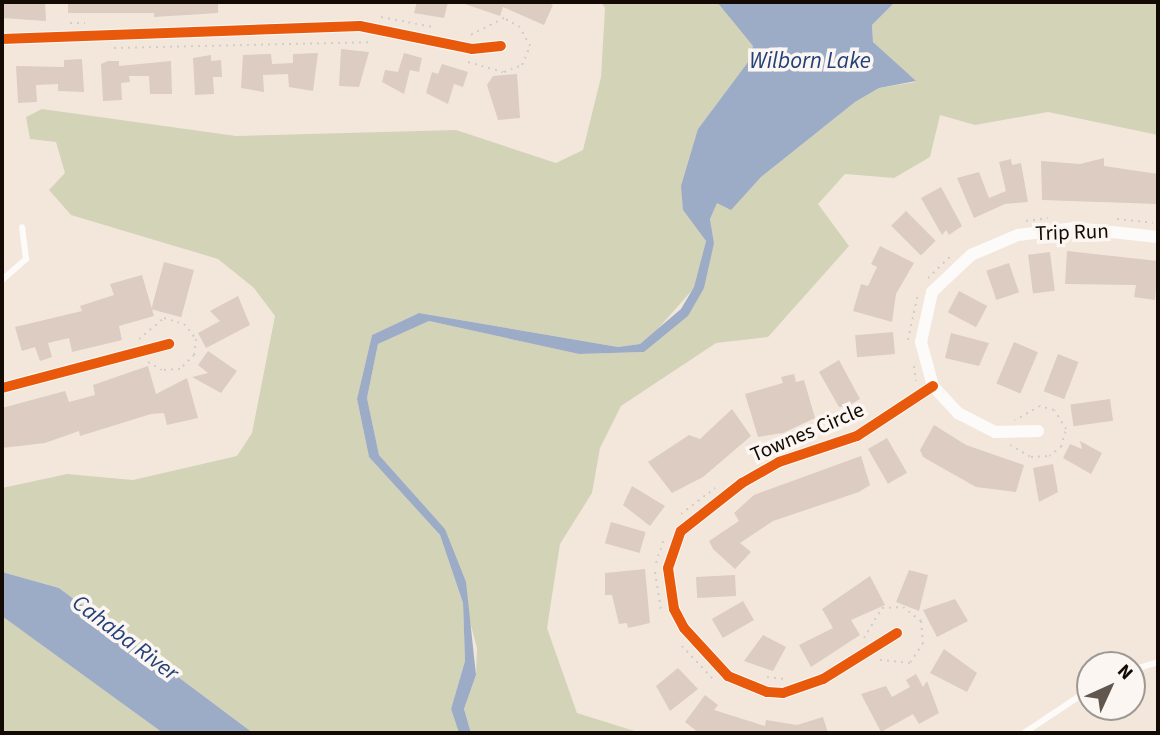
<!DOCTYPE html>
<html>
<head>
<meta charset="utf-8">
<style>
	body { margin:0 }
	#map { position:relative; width:1160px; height:735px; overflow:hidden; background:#f3e7dc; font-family:"Source Sans 3",sans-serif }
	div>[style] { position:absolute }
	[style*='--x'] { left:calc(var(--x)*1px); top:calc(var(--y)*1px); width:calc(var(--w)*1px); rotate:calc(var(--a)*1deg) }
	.green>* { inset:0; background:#d3d3b7 }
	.water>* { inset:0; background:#9cabc6 }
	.building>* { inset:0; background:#dcccc1; transform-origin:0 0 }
	.path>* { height:2px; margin-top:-1px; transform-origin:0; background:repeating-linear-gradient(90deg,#d1ceca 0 2px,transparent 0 7px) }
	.service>* { height:6px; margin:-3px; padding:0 3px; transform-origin:3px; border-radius:3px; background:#fdfbfa }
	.minor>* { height:12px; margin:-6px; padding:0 6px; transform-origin:6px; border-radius:6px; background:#fdfbfa }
	.cycleway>* { height:10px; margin:-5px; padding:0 5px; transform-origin:5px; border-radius:5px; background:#e8590c }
	span { translate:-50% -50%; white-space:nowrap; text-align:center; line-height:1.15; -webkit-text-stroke:7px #fcf6f2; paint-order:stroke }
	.street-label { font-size:21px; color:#120a03 }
	.water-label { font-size:23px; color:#224179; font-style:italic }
	.frame { position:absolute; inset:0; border:4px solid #120a03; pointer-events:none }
	.north { position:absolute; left:1076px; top:651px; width:70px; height:70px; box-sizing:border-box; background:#fcf6f2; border:2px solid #9e9892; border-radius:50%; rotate:45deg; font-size:19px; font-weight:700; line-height:28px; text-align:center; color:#120a03 }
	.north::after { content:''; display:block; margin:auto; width:24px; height:32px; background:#61574f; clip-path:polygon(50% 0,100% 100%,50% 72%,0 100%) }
</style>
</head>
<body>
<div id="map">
	<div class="green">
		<i style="clip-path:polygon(601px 2px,717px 2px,753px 46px,748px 62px,698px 129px,683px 210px,706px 241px,694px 288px,656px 331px,640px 344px,618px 347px,419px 313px,372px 335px,357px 399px,369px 457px,440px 535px,463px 603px,465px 661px,451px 709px,459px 733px,253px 733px,59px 588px,2px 572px,2px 488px,67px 474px,133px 480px,237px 456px,252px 433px,275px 316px,254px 288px,218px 259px,71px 215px,49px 190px,65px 173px,56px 142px,30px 139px,26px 117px,42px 109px,236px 136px,456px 130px,556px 163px,583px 150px,601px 77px,605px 8px)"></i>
		<i style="clip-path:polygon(895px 2px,1158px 2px,1158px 135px,1048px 112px,975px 125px,940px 115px,930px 157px,894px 178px,845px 174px,818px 204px,849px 246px,768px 337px,716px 343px,621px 406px,600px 448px,592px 493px,560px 544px,547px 628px,577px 713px,641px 733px,471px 733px,464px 709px,476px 675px,477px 648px,445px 529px,379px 455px,367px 398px,378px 344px,429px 321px,579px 354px,644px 352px,688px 316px,714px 243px,710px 219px,717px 202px,731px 209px,761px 177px,855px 102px,879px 88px,916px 82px,873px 42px,872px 25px)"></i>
		<i style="clip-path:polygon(2px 616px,4px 617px,163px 733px,2px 733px)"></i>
	</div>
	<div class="water">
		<i style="clip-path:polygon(717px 2px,895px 2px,872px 25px,873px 42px,916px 81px,879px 88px,855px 102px,761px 177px,731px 210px,717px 203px,710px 219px,714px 243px,704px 288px,688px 316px,644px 352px,579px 354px,429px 321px,378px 344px,367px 398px,379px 455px,445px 529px,466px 582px,476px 675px,464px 709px,471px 733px,459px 733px,451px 709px,465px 661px,463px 603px,440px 535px,369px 457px,357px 399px,372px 335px,419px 313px,618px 347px,640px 344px,681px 309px,694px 287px,706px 241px,683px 210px,681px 186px,698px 129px,748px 62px,753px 46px)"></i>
		<i style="clip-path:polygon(2px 572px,59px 588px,253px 733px,163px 733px,2px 616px)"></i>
	</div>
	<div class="building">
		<i style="clip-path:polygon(2px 2px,45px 2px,46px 21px,2px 18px)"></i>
		<i style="clip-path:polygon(68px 2px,218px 2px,218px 13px,154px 17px,154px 13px,68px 13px)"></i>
		<i style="clip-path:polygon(417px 2px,448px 2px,444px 18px,414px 13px)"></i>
		<i style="clip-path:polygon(459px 2px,546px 2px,553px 5px,544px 25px,503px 7px,500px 16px)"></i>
		<i style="clip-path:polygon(341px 49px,369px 52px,359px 87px,339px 86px)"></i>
		<i style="clip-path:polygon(318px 53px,313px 91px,289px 87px,288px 74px,263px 75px,264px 92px,241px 88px,243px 55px,271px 54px,272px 64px,293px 63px,293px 54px)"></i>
		<i style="clip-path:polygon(404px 53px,422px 58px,419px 72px,410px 70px,404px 94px,382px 82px,385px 70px,398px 72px)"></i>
		<i style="clip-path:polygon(211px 55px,211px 61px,221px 60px,222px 77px,213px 77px,214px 94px,195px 95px,193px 58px)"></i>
		<i style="clip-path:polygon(82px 59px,84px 92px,58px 91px,58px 84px,36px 85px,37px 102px,18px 103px,16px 66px,64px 67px,64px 60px)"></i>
		<i style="clip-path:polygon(108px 61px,119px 61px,119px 66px,171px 61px,172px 94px,150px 94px,149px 76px,129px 76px,130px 82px,121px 83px,122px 100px,103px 101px,101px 64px)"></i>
		<i style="clip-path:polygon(442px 64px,468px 72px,463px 87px,454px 84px,448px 104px,426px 93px,432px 72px,438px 74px)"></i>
		<i style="clip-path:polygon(517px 74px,520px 118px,498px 120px,487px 85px,493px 76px)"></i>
		<i style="clip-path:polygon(1104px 158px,1104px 166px,1158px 174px,1158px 204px,1042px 200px,1041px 161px,1080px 164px)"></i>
		<i style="clip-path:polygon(1011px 159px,1012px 165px,1021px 163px,1028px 202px,1005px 204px,974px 218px,957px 178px,979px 172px,989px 198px,1006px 191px,999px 162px)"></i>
		<i style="clip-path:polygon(941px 187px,962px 226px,949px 235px,946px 230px,942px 235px,921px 198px)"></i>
		<i style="left:906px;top:211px;width:42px;height:21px;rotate:45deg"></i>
		<i style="clip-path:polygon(880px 246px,914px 263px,896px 294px,892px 322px,853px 311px,861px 284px,868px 286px,877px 267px,871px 264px)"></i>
		<i style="clip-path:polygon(1067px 251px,1158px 261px,1155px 300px,1134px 297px,1136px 285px,1065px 284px)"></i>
		<i style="left:1050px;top:252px;width:39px;height:22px;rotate:83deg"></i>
		<i style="left:164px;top:262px;width:31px;height:49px;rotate:15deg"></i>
		<i style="left:1009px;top:263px;width:31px;height:24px;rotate:71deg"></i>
		<i style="clip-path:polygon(142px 275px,154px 316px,119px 326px,122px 340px,72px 352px,69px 338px,48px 343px,52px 357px,40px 361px,35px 347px,22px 351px,15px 327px,82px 311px,80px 306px,114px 295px,110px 284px)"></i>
		<i style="left:959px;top:291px;width:32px;height:24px;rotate:28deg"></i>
		<i style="clip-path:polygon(238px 296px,250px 325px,206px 348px,198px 333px,220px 321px,210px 311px)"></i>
		<i style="left:893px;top:332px;width:22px;height:38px;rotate:85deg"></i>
		<i style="clip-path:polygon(951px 333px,989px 343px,979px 366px,945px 358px)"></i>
		<i style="left:1014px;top:342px;width:26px;height:45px;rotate:23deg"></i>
		<i style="clip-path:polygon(208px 351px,237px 371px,221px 393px,192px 377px,208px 373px,198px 365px)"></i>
		<i style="left:1058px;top:354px;width:22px;height:40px;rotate:21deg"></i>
		<i style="clip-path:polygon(839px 360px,860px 399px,846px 407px,839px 407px,819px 372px)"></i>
		<i style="clip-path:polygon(148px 366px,156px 394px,187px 378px,198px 418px,167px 425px,164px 413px,151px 414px,80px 436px,79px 431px,45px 443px,2px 448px,2px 408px,65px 391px,69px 402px,95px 395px,93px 385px)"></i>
		<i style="clip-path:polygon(794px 374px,796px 382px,804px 380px,815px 418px,783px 433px,758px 437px,745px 394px,783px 383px,781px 377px)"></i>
		<i style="left:1110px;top:399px;width:22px;height:40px;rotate:82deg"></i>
		<i style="clip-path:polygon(732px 409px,751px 436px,703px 477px,672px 493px,648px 462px,689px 435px,700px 439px)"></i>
		<i style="clip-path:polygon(934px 425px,966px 445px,1024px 465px,1016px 492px,976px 487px,923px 457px,920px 450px)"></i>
		<i style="left:887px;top:438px;width:40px;height:22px;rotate:60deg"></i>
		<i style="clip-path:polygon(1080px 441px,1102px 453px,1091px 474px,1063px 458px,1070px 444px,1082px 449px)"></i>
		<i style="clip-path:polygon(861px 456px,870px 485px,859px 492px,773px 521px,740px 543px,751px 552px,735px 569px,713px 549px,709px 541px,739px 521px,734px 513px,754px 495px)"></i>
		<i style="clip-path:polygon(1053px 464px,1058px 492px,1039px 502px,1033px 468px)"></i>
		<i style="clip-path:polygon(632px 486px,665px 506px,650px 526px,623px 505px)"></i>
		<i style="left:611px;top:522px;width:36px;height:22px;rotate:16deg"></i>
		<i style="clip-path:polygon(645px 569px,650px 623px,628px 628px,627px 623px,619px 624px,612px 595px,605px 595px,605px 573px)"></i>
		<i style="clip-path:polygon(909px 570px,928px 575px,919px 611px,896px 602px)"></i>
		<i style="left:735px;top:575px;width:21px;height:39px;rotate:87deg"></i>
		<i style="clip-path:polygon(870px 576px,885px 605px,851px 620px,860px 635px,811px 667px,799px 645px,833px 628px,822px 609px)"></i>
		<i style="clip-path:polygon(955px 599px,968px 621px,937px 637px,923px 610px)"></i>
		<i style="left:743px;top:601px;width:22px;height:36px;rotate:60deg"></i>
		<i style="clip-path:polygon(763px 635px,786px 647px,773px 671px,744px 661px)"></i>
		<i style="clip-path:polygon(944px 649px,977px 673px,967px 692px,930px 673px)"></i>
		<i style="clip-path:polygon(678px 668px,698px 689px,670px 711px,656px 686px)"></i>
		<i style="clip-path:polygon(916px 674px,923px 687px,927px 681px,939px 713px,919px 724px,913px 714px,881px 732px,861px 694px,886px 686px,892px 697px,910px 687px,906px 680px)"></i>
		<i style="clip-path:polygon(705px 695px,718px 705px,714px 710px,765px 726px,766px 720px,797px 725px,823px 717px,828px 733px,699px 733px,685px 722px)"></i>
	</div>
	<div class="path">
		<i style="--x:381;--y:17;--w:53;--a:10.9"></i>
		<i style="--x:70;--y:23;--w:15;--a:0"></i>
		<i style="--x:114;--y:48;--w:257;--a:-1.3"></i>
		<i style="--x:468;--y:62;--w:37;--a:16"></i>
		<i style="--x:504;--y:72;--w:19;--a:-21"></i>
		<i style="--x:522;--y:65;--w:21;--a:-67"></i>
		<i style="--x:530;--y:46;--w:21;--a:-118"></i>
		<i style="--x:520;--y:27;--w:18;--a:-151"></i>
		<i style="--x:504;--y:18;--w:39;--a:153"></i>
		<i style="--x:1117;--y:219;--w:36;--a:6"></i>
		<i style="--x:1026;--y:221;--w:22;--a:-8"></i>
		<i style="--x:928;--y:278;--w:33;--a:-44"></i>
		<i style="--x:139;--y:339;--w:33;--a:-40"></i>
		<i style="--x:164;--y:318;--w:21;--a:17"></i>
		<i style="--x:184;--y:324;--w:19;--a:51"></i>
		<i style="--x:196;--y:339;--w:16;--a:97"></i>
		<i style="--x:194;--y:355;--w:20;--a:135"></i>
		<i style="--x:180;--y:369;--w:18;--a:177"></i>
		<i style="--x:162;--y:370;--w:16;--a:-150"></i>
		<i style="--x:908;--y:340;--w:47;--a:-77.7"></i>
		<i style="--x:914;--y:366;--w:15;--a:82"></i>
		<i style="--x:1010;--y:445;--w:24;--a:30"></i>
		<i style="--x:1031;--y:457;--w:18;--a:-3"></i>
		<i style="--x:1049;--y:456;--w:15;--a:-37"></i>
		<i style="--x:1061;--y:447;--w:19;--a:-74"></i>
		<i style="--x:1066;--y:429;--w:22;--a:-122"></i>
		<i style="--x:1054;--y:410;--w:15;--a:-164"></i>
		<i style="--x:1040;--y:406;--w:29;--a:151"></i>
		<i style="--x:681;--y:514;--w:43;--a:-37.4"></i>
		<i style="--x:656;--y:563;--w:28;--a:-72"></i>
		<i style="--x:655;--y:572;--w:39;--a:81"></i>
		<i style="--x:864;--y:638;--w:35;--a:-59"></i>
		<i style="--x:882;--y:608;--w:21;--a:-3"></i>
		<i style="--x:903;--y:607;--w:23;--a:38"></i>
		<i style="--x:921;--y:621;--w:22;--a:85"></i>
		<i style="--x:923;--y:643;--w:24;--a:123"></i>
		<i style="--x:910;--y:663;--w:31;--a:-174"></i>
		<i style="--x:682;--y:646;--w:44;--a:46.8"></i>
		<i style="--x:767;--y:677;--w:18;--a:6"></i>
	</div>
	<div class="service">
		<i style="--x:2;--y:280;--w:32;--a:-41"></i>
		<i style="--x:26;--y:259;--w:32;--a:-97"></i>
		<i style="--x:1132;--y:670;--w:27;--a:-17"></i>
		<i style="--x:1024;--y:733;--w:79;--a:-33.7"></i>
	</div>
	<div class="minor">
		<i style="--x:2;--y:39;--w:358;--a:-2.1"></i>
		<i style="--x:360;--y:26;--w:114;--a:11.6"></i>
		<i style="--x:472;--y:49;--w:29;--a:-6"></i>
		<i style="--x:2;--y:388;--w:173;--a:-14.8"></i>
		<i style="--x:1038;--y:431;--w:43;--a:178.7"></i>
		<i style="--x:995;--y:432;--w:42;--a:-152.8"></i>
		<i style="--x:958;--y:413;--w:37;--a:-133"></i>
		<i style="--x:933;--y:386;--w:46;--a:-105.3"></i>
		<i style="--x:921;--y:342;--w:51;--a:-77.6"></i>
		<i style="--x:932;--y:292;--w:54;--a:-43.5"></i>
		<i style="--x:971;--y:255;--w:51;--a:-23.1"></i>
		<i style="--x:1018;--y:235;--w:57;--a:-7"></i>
		<i style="--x:1075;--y:228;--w:83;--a:6.2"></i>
		<i style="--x:897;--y:633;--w:87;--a:148.1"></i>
		<i style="--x:823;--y:679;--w:42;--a:160.7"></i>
		<i style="--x:783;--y:693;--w:16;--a:-176"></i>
		<i style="--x:767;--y:692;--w:42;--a:-157.7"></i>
		<i style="--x:728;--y:676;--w:65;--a:-132.5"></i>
		<i style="--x:684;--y:628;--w:21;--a:-118"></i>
		<i style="--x:674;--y:609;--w:41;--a:-98.3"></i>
		<i style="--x:668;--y:568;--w:39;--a:-71"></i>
		<i style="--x:681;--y:531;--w:78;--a:-38.2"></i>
		<i style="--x:742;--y:483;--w:43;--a:-29.6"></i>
		<i style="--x:779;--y:462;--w:82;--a:-18.4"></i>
		<i style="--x:857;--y:436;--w:91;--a:-33.3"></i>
	</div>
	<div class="cycleway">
		<i style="--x:2;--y:39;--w:358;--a:-2.1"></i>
		<i style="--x:360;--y:26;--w:114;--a:11.6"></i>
		<i style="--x:472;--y:49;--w:29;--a:-6"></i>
		<i style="--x:2;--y:388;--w:173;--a:-14.8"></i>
		<i style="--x:897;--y:633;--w:87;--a:148.1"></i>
		<i style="--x:823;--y:679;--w:42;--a:160.7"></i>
		<i style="--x:783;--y:693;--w:16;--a:-176"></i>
		<i style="--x:767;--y:692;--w:42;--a:-157.7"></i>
		<i style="--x:728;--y:676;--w:65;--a:-132.5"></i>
		<i style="--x:684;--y:628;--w:21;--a:-118"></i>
		<i style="--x:674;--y:609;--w:41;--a:-98.3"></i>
		<i style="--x:668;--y:568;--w:39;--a:-71"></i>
		<i style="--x:681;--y:531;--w:78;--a:-38.2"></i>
		<i style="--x:742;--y:483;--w:43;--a:-29.6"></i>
		<i style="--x:779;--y:462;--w:82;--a:-18.4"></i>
		<i style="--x:857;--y:436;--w:91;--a:-33.3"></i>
	</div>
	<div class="street-label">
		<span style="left:1072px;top:232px;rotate:-2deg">Trip Run</span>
		<span style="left:807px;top:432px;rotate:-23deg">Townes Circle</span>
	</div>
	<div class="water-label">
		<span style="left:810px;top:61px">Wilborn Lake</span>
		<span style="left:125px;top:638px;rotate:37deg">Cahaba River</span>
	</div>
	<div class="frame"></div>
	<div class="north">N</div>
</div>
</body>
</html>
